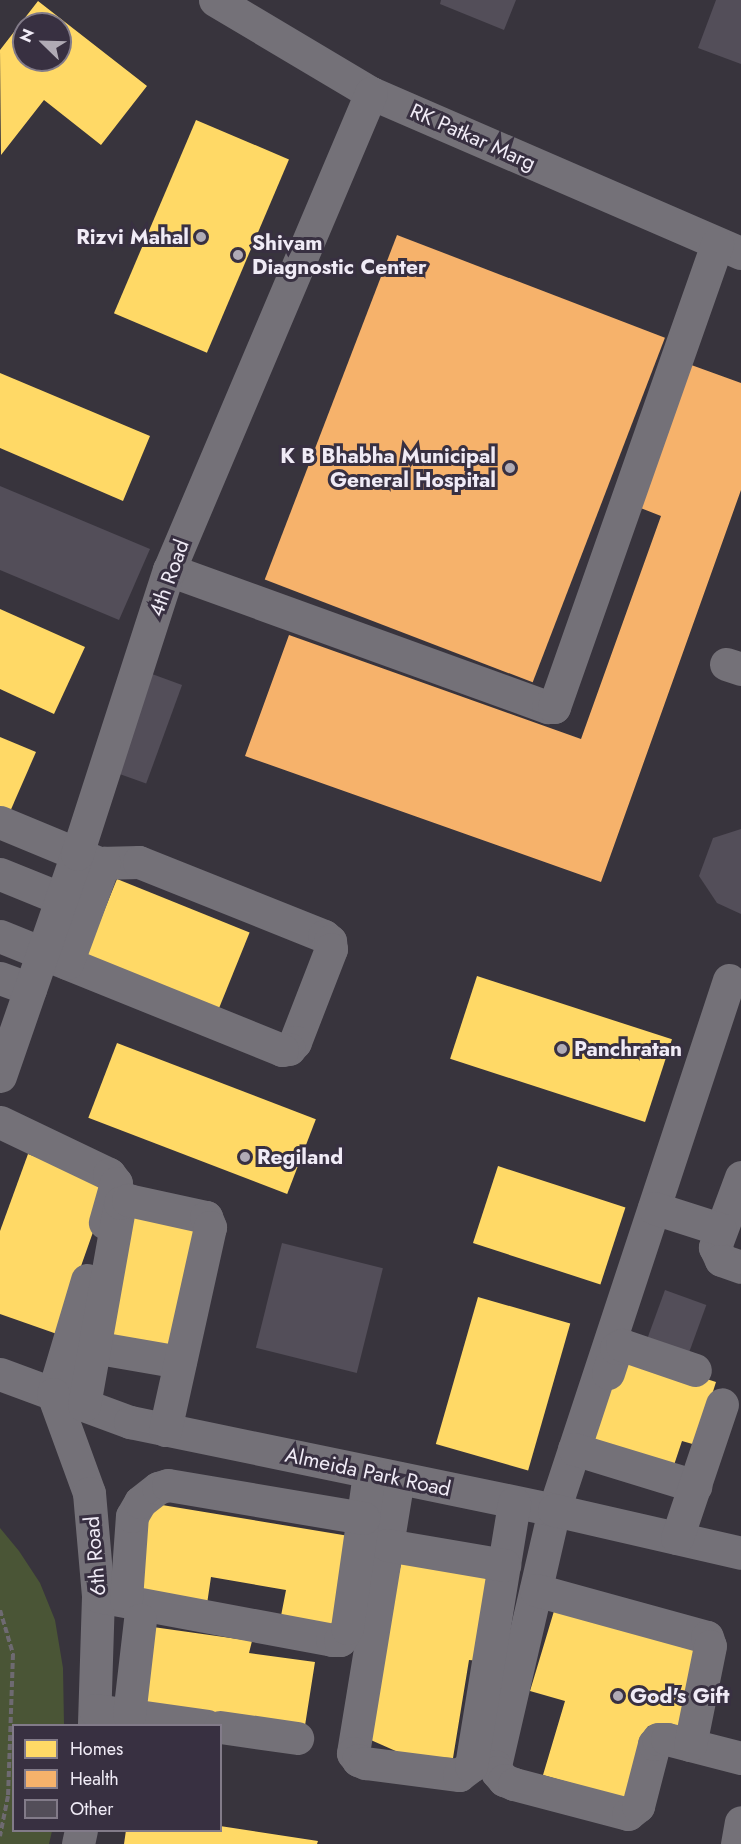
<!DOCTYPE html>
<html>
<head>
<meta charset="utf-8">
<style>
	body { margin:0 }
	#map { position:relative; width:741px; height:1844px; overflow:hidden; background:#38343d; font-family:Jost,sans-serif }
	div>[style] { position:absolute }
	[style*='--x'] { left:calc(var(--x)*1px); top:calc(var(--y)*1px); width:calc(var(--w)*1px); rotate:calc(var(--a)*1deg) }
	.green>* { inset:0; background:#4a5536 }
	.homes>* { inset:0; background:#ffd966; transform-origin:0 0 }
	.health>* { inset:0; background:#f6b26b; transform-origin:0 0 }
	.building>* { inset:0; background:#534e59; transform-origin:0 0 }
	.path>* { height:4px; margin-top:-2px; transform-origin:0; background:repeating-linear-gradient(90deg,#6e6a71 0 6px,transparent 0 9px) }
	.minor>* { height:33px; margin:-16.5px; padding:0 16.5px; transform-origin:16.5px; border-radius:16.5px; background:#747178 }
	.dots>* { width:16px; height:16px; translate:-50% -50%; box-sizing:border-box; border:3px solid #383041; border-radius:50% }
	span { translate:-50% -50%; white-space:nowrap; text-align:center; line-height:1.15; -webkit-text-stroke:6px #383041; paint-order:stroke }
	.street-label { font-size:21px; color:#f0ebf6 }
	.poi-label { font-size:21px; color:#f0ebf6; font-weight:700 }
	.right { translate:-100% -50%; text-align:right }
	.left { translate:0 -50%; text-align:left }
	.legend { position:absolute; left:12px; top:1724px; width:210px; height:108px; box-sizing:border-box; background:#383041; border:2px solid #827b89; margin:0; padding:8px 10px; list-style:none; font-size:18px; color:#f0ebf6 }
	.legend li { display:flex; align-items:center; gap:12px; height:30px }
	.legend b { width:30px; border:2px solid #827b89 }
	.north { position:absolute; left:12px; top:12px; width:60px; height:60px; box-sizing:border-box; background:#383041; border:2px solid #827b89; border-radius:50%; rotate:293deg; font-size:16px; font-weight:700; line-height:24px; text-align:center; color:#f0ebf6 }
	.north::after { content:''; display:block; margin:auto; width:21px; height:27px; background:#b0abb5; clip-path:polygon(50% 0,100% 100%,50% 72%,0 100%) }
</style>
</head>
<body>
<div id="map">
	<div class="green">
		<i style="clip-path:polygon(0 1528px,19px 1551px,40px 1583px,55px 1620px,63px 1668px,64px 1725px,14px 1726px,14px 1830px,52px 1831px,49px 1844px,0 1844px)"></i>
	</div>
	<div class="homes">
		<i style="clip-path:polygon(evenodd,38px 1px,147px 86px,101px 145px,44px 100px,1px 155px,0 50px,38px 1px,24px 24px,60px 24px,60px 60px,24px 60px,24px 24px)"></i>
		<i style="left:196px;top:120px;width:101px;height:210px;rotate:23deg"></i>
		<i style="clip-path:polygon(0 373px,150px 436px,123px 501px,0 448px)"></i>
		<i style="clip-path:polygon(0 609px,85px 647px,54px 714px,0 689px)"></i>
		<i style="clip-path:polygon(0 737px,36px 752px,9px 814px,0 810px)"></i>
		<i style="left:117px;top:879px;width:143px;height:82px;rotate:22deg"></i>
		<i style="left:477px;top:976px;width:205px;height:87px;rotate:18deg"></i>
		<i style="left:117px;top:1043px;width:213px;height:80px;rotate:21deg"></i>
		<i style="clip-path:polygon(28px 1154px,110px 1184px,57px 1334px,0 1314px,0 1231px)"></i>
		<i style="left:498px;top:1166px;width:134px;height:81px;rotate:18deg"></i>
		<i style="left:124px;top:1214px;width:72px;height:128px;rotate:9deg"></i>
		<i style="left:478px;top:1297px;width:96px;height:153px;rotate:16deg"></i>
		<i style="clip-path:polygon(619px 1351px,716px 1382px,696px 1445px,682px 1441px,672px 1471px,590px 1445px)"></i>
		<i style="clip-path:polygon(156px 1504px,349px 1536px,334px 1630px,280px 1621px,286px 1590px,211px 1577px,207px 1604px,137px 1593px,137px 1529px)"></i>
		<i style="clip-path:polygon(401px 1564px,459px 1568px,492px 1581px,481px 1661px,469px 1660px,453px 1758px,407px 1756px,364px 1737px)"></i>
		<i style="clip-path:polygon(557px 1601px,704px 1645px,677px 1734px,648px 1726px,627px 1799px,543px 1775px,565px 1701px,530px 1691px)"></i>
		<i style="clip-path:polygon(153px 1627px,252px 1641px,249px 1653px,315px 1662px,304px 1732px,133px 1707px)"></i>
		<i style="clip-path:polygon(220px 1826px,318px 1841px,317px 1844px,124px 1844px,126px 1830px,220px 1830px)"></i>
	</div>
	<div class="health">
		<i style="left:397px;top:235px;width:287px;height:369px;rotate:21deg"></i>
		<i style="clip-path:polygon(683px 362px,741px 383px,741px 490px,601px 882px,245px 756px,289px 635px,581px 739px,661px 516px,633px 505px)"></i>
	</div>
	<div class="building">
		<i style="clip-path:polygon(441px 0,516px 0,504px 30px,440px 4px)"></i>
		<i style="clip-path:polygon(716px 0,741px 0,741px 64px,698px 48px)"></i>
		<i style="clip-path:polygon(0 486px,150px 549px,119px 620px,0 570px)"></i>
		<i style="left:152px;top:674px;width:32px;height:105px;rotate:20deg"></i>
		<i style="clip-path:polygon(741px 829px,741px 914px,717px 903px,699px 876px,713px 838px)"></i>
		<i style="left:282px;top:1243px;width:104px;height:108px;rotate:14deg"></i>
		<i style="left:665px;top:1290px;width:44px;height:54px;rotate:20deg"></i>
	</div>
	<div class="path">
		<i style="--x:0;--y:1610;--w:46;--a:73.5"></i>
		<i style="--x:13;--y:1654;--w:142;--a:92"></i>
		<i style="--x:8;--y:1796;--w:41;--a:101.3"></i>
	</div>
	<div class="minor">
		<i style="--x:215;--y:0;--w:182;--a:30.8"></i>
		<i style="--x:371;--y:93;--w:403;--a:23.4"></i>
		<i style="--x:169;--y:570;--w:403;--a:19.9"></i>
		<i style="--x:548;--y:707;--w:6;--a:0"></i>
		<i style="--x:554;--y:707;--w:491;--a:-70.6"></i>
		<i style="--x:726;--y:664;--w:16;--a:18"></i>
		<i style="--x:0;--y:822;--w:107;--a:22.5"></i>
		<i style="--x:99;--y:863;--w:40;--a:-1.4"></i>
		<i style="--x:139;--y:862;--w:199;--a:21.8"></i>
		<i style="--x:324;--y:936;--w:8;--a:40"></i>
		<i style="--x:330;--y:941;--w:8;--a:83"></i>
		<i style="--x:331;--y:949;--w:100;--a:111.2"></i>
		<i style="--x:295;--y:1042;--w:9;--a:131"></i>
		<i style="--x:289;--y:1049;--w:7;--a:172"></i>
		<i style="--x:282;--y:1050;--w:304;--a:-158"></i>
		<i style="--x:0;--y:874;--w:67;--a:22"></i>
		<i style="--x:67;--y:963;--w:107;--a:-69.7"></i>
		<i style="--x:0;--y:978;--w:32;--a:20"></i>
		<i style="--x:729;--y:980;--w:558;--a:108.27"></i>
		<i style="--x:554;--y:1510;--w:263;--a:103"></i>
		<i style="--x:495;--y:1766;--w:6;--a:72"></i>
		<i style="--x:497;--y:1772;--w:11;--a:49"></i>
		<i style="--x:504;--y:1780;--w:11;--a:22"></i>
		<i style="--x:514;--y:1784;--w:118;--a:14.7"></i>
		<i style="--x:628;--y:1814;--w:13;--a:-39"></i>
		<i style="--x:638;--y:1806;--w:64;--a:-75.5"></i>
		<i style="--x:654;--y:1744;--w:6;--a:-51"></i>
		<i style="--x:658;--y:1739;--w:9;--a:0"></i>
		<i style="--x:667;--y:1739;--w:76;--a:14.4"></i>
		<i style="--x:0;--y:1076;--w:235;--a:-70.9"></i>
		<i style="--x:77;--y:854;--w:299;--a:-72.1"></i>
		<i style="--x:169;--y:570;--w:518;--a:-67.05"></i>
		<i style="--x:0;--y:1122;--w:121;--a:25.5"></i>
		<i style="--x:109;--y:1174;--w:11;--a:52"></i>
		<i style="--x:116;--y:1183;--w:41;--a:105.8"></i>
		<i style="--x:741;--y:1177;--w:75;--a:110.4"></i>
		<i style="--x:715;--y:1247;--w:14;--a:65"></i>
		<i style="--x:721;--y:1260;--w:21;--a:19"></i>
		<i style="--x:654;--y:1208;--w:69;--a:17.7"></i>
		<i style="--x:93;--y:1347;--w:88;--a:9.8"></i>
		<i style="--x:608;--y:1373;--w:26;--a:-72"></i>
		<i style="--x:616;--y:1348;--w:7;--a:-27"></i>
		<i style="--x:622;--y:1345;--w:77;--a:18.9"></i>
		<i style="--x:0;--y:1374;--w:139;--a:20.3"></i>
		<i style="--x:130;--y:1422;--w:433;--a:11.7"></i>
		<i style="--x:554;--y:1510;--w:192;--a:12.9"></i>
		<i style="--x:53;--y:1394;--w:119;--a:-73.4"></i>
		<i style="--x:53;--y:1394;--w:105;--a:70"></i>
		<i style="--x:89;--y:1493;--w:103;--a:85"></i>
		<i style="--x:98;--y:1596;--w:130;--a:91.8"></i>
		<i style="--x:84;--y:1405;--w:205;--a:-79.9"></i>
		<i style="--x:120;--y:1203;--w:9;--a:-21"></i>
		<i style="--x:128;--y:1200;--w:80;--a:12.3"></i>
		<i style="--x:206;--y:1217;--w:11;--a:68"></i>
		<i style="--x:210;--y:1227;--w:208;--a:102.5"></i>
		<i style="--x:574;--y:1449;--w:127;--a:17"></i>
		<i style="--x:398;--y:1478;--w:279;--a:99.3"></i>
		<i style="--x:353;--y:1753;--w:9;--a:54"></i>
		<i style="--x:358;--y:1760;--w:8;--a:23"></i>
		<i style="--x:365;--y:1763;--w:95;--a:7.3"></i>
		<i style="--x:459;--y:1775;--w:15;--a:-37"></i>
		<i style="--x:471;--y:1766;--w:267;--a:-80.7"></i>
		<i style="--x:677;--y:1538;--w:141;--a:-71.4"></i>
		<i style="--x:387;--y:1545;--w:119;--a:9.7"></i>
		<i style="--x:536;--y:1590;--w:177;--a:15.4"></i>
		<i style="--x:707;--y:1637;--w:9;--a:72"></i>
		<i style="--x:710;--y:1646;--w:101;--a:101.4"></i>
		<i style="--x:98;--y:1596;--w:238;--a:10.6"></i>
		<i style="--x:332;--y:1640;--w:8;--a:0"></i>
		<i style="--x:340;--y:1640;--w:14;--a:-60"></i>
		<i style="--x:347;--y:1628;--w:157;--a:-81.9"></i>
		<i style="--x:126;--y:1599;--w:83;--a:-85.9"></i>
		<i style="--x:132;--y:1516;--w:16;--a:-60"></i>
		<i style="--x:140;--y:1502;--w:23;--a:-38"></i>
		<i style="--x:158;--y:1488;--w:10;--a:-17"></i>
		<i style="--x:168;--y:1485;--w:198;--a:9.6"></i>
		<i style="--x:95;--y:1710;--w:113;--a:8.1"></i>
		<i style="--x:129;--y:1715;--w:96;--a:-83.4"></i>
		<i style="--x:220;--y:1727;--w:78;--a:8.1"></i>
		<i style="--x:78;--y:1844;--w:14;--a:-78"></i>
		<i style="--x:737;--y:1844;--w:22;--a:-80"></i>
	</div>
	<div class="dots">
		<i style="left:201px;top:237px;background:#b0abb5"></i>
		<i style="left:238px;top:255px;background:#b0abb5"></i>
		<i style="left:510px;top:468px;background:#b0abb5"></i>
		<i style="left:562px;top:1049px;background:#b0abb5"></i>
		<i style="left:245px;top:1157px;background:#b0abb5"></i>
		<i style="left:618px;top:1696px;background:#b0abb5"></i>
	</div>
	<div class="street-label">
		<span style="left:473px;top:137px;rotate:24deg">RK Patkar Marg</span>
		<span style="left:169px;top:578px;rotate:-70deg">4th Road</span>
		<span style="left:368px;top:1472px;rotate:12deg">Almeida Park Road</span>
		<span style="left:95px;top:1556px;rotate:-95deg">6th Road</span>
	</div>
	<div class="poi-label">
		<span class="right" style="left:189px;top:237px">Rizvi Mahal</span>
		<span class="left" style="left:252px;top:255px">Shivam<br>Diagnostic Center</span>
		<span class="right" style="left:496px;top:468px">K B Bhabha Municipal<br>General Hospital</span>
		<span class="left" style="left:574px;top:1049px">Panchratan</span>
		<span class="left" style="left:257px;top:1157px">Regiland</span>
		<span class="left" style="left:630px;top:1696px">God's Gift</span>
	</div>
	<ul class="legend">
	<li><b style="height:16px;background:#ffd966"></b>Homes</li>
	<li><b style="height:16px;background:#f6b26b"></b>Health</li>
	<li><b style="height:16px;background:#534e59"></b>Other</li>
	</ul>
	<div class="north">N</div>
</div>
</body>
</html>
